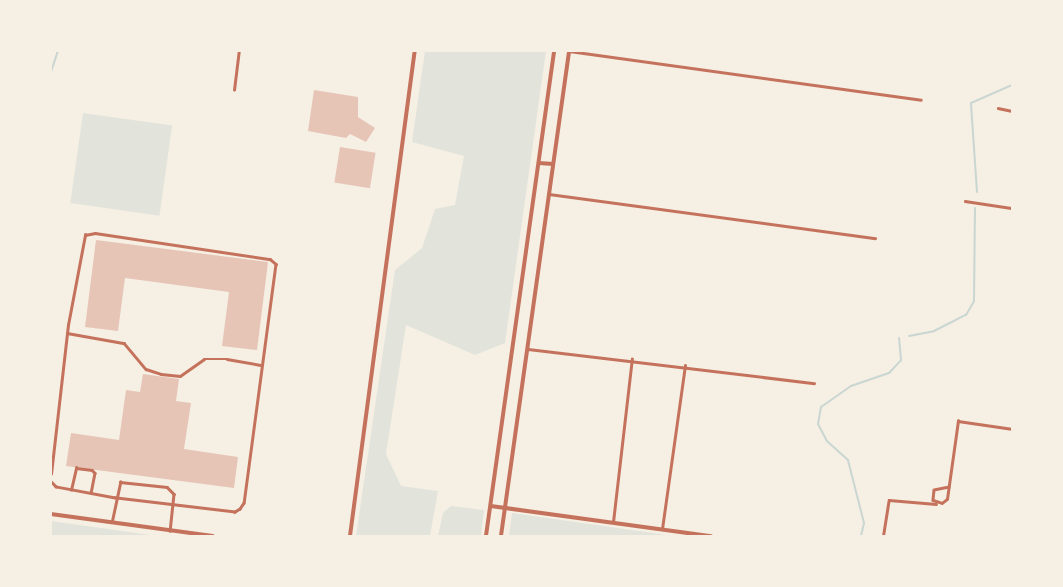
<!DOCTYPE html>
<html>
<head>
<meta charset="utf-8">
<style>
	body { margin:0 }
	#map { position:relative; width:1063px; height:587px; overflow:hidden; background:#f6efe4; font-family:"Varela Round",sans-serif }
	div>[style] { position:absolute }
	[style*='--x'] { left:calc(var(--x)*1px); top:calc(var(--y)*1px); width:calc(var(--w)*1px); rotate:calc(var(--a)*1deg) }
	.green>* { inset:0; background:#e2e4dc; transform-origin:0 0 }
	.stream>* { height:2px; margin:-1px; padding:0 1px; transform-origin:1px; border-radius:1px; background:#c9d6d2 }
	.building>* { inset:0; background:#e6c5b7; transform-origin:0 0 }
	.minor>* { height:2.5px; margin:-1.25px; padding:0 1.25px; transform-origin:1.25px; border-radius:1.25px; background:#c5725c }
	.tertiary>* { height:3.5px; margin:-1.75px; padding:0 1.75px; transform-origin:1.75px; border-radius:1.75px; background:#c5725c }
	span { translate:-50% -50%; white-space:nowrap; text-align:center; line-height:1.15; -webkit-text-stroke:7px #f6efe4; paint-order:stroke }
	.frame { position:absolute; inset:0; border:52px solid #f6efe4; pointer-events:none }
</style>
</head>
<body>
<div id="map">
	<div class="green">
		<i style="clip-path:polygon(425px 51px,546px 51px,505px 343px,475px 355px,406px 325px,386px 454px,401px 486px,438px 491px,430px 536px,356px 536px,395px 270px,422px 248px,435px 209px,455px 205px,464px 156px,412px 142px)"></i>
		<i style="left:83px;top:113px;width:90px;height:91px;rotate:8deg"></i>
		<i style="clip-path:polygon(451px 506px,484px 510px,481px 536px,438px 536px,443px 513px)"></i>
		<i style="clip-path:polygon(512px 513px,674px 536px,509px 536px)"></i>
		<i style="clip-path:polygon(51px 521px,115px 530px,157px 536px,51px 536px)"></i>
	</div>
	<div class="stream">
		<i style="--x:51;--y:72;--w:22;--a:-72"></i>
		<i style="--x:977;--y:192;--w:89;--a:-93.9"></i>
		<i style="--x:971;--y:103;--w:45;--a:-23.7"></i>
		<i style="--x:909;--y:336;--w:25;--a:-11"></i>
		<i style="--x:934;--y:331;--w:36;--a:-27"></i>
		<i style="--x:966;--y:315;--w:16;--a:-60"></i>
		<i style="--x:974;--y:301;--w:93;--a:-89.4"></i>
		<i style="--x:861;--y:536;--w:13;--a:-77"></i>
		<i style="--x:864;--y:523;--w:65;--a:-104.3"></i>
		<i style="--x:848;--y:460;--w:28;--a:-138"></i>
		<i style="--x:827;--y:441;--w:19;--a:-118"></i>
		<i style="--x:818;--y:424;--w:17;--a:-80"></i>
		<i style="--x:821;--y:407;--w:37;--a:-35"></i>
		<i style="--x:851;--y:386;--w:40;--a:-18.9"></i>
		<i style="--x:889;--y:373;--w:18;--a:-47"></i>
		<i style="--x:901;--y:360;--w:22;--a:-95"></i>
	</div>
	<div class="building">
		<i style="clip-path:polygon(314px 90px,358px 97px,358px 117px,375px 128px,366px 142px,350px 134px,346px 138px,308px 131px)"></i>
		<i style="left:340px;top:147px;width:36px;height:36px;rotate:9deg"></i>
		<i style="clip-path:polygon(96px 240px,268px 262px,257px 350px,222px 346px,229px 292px,125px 278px,118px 331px,85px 327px)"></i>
		<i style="clip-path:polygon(143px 374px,179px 379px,176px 401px,191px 403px,184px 449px,238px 457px,234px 488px,66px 466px,71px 433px,119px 440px,126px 390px,140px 392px)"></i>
	</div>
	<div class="minor">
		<i style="--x:569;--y:51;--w:355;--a:7.9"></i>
		<i style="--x:234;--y:90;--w:39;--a:-83"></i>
		<i style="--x:998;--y:108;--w:14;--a:12"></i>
		<i style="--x:549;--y:194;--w:329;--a:7.7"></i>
		<i style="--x:965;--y:201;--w:48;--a:8.5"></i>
		<i style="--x:67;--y:333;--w:58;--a:10"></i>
		<i style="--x:124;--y:343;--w:34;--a:50"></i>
		<i style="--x:146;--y:369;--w:16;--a:18"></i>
		<i style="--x:161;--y:374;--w:19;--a:6"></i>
		<i style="--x:180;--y:376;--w:29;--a:-35"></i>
		<i style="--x:204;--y:359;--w:23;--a:0"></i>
		<i style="--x:227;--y:359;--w:35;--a:10"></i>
		<i style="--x:528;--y:349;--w:288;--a:6.8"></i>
		<i style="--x:51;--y:474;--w:150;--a:-83.5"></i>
		<i style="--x:68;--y:325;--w:92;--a:-79.3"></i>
		<i style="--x:85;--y:235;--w:10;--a:-11"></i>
		<i style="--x:95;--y:233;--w:177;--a:8.5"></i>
		<i style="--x:270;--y:259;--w:8;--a:40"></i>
		<i style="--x:276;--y:264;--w:241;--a:97.6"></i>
		<i style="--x:244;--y:503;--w:7;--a:124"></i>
		<i style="--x:240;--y:509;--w:6;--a:149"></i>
		<i style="--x:235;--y:512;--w:121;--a:-173.3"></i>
		<i style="--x:115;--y:498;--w:60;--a:-169.4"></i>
		<i style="--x:56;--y:487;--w:7;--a:-135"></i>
		<i style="--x:949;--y:487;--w:15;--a:169"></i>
		<i style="--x:934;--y:490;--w:10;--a:96"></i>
		<i style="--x:933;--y:500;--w:9;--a:18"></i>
		<i style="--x:942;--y:503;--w:6;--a:-39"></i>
		<i style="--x:947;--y:499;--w:79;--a:-82"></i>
		<i style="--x:958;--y:421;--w:55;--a:8.4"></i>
		<i style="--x:71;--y:490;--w:23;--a:-77"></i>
		<i style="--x:76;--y:468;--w:16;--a:7"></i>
		<i style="--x:92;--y:470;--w:4;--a:45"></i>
		<i style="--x:95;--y:473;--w:20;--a:101"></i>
		<i style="--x:112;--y:521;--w:40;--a:-78"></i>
		<i style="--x:120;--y:482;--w:47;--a:6.1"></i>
		<i style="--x:167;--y:487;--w:10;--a:45"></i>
		<i style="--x:174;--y:494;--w:37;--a:96"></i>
		<i style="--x:613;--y:522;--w:164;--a:-83.4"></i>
		<i style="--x:662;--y:529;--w:165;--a:-82"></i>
		<i style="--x:883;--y:536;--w:36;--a:-81"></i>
		<i style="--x:889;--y:500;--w:47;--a:4.9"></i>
	</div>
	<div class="tertiary">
		<i style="--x:539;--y:163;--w:14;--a:4"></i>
		<i style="--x:491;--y:506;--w:222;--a:7.8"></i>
		<i style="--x:51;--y:514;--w:163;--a:7.7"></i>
		<i style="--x:350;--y:536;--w:489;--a:-82.4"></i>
		<i style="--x:486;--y:536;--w:490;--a:-82"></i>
		<i style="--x:501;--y:536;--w:490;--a:-82"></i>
	</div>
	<div class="frame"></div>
</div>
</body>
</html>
